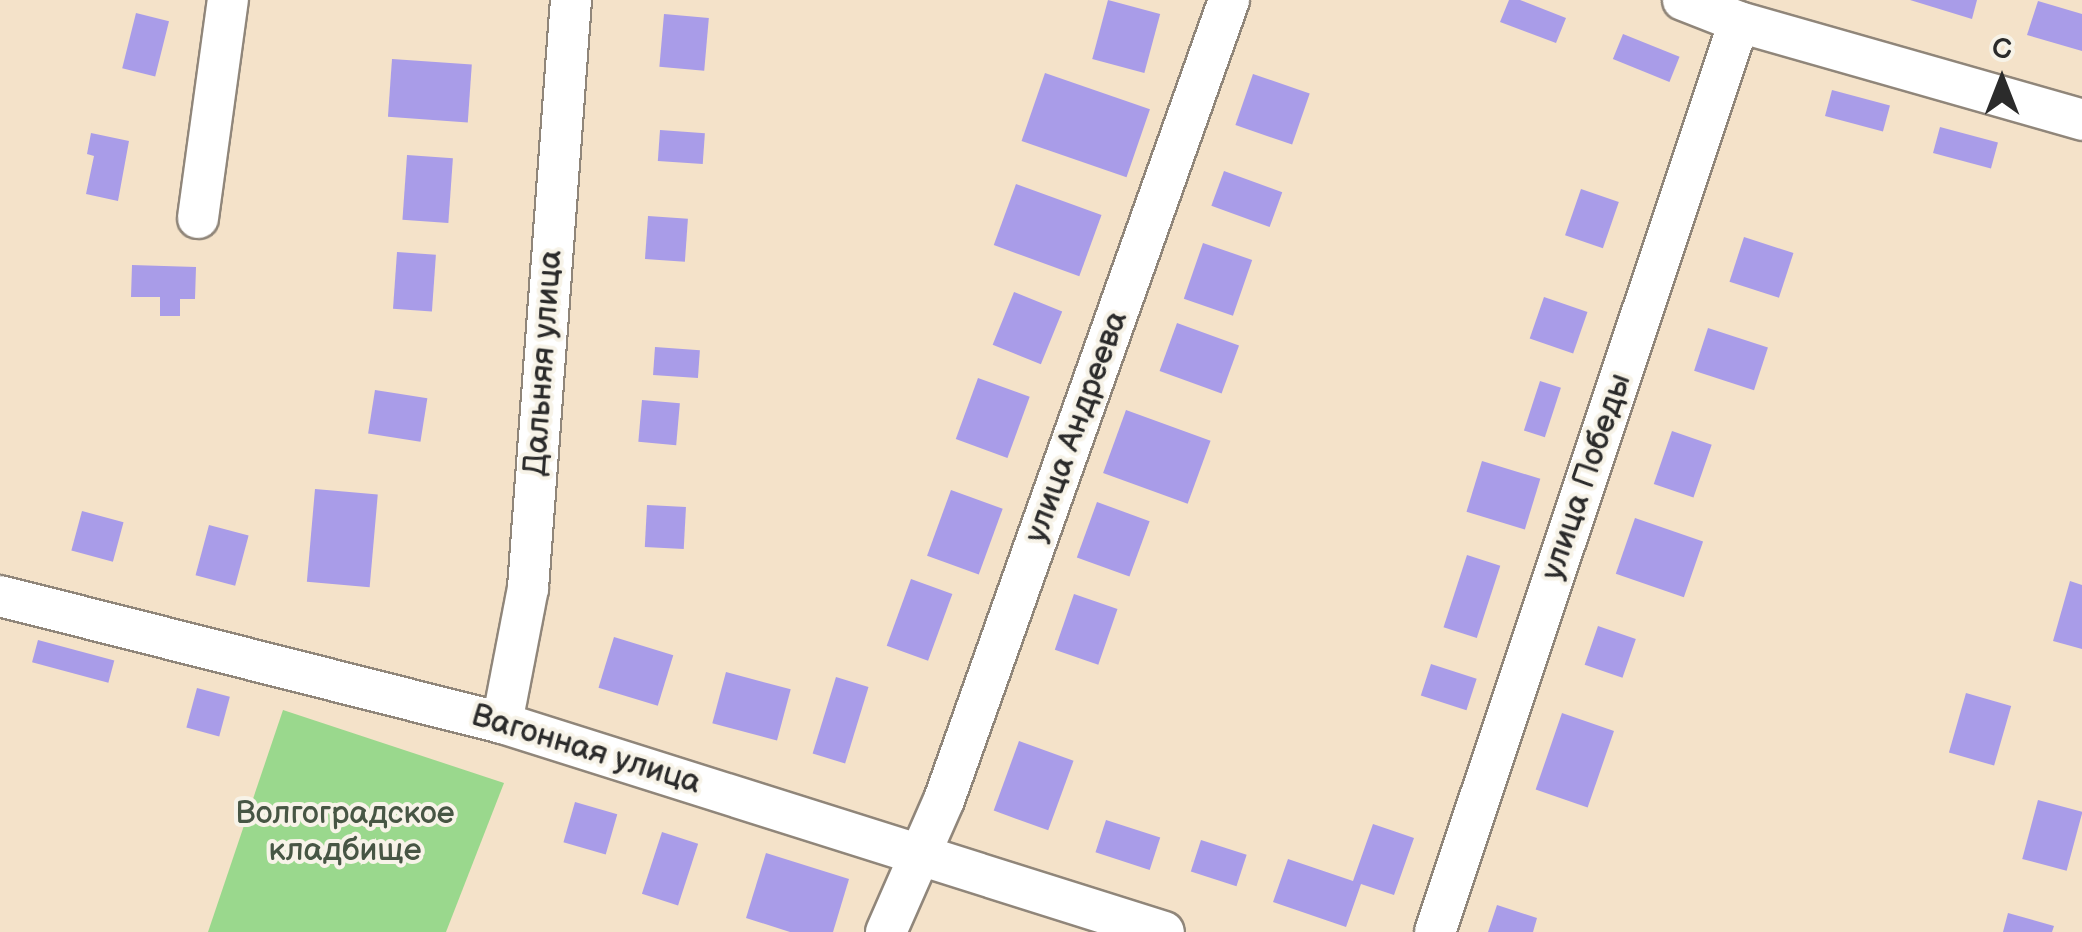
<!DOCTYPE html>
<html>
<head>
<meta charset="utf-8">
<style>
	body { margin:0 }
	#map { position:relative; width:2082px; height:932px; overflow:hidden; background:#f4e2c9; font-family:"Balsamiq Sans",sans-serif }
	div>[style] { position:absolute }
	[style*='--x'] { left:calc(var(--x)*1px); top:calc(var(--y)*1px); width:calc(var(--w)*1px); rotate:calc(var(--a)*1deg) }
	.green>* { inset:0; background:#9ad88d }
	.building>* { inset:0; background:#a99ce8; transform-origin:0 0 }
	.roads { filter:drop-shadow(2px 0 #90867a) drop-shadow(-2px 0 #90867a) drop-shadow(0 2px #90867a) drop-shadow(0 -2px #90867a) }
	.minor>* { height:40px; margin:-20px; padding:0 20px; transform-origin:20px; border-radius:20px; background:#fff }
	span { translate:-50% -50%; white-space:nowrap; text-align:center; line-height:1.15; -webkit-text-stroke:8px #f7f3e8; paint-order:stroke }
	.street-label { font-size:32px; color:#2b2b2b }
	.park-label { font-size:32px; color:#475644 }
	.north { position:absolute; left:1952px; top:30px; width:100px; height:100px; -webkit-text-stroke:8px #f7f3e8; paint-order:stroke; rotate:0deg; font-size:28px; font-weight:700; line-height:40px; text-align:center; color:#2b2b2b }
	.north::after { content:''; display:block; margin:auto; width:35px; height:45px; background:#2b2b2b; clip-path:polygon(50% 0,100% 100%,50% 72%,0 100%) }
</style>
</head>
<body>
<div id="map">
	<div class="green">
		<i style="clip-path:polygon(283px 710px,504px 783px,446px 932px,208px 932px)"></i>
	</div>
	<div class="building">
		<i style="left:1108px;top:0;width:54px;height:61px;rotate:15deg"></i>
		<i style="clip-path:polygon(1509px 0,1520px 0,1566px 18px,1556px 43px,1500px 22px)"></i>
		<i style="clip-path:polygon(1910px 0,1977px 0,1972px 19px)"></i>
		<i style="clip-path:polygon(2038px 1px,2082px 14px,2082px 51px,2027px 35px)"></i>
		<i style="left:136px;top:13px;width:34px;height:57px;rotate:14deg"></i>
		<i style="left:664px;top:14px;width:45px;height:53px;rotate:5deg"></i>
		<i style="left:1623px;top:34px;width:61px;height:27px;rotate:22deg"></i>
		<i style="left:392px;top:59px;width:80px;height:58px;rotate:4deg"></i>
		<i style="left:1045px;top:73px;width:111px;height:72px;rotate:19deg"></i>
		<i style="left:1253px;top:74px;width:60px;height:54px;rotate:19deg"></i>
		<i style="left:1832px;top:90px;width:60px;height:27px;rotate:15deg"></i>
		<i style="left:1940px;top:127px;width:60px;height:27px;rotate:15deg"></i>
		<i style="left:660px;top:130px;width:45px;height:31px;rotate:4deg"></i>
		<i style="clip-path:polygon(91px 133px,129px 141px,118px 201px,86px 194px,94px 156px,87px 154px)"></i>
		<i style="left:407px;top:155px;width:46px;height:65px;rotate:4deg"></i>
		<i style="left:1224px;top:171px;width:62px;height:37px;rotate:20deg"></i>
		<i style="left:1016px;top:184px;width:91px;height:65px;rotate:20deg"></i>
		<i style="left:1581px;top:189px;width:40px;height:49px;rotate:19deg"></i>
		<i style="left:648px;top:216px;width:40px;height:43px;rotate:4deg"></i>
		<i style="left:1744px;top:237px;width:52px;height:47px;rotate:18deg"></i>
		<i style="left:1203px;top:243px;width:52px;height:59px;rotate:19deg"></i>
		<i style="left:397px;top:252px;width:39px;height:57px;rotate:4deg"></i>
		<i style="clip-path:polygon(132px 265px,196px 267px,195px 299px,180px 299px,180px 316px,160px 316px,160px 297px,131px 297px)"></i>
		<i style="left:1014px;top:292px;width:52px;height:57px;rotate:22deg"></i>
		<i style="left:1544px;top:297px;width:46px;height:44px;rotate:19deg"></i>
		<i style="left:1177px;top:323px;width:66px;height:51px;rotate:20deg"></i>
		<i style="left:1708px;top:328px;width:63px;height:45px;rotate:18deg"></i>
		<i style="left:655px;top:347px;width:45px;height:28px;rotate:4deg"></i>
		<i style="left:978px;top:378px;width:55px;height:65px;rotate:20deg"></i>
		<i style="left:1540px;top:381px;width:22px;height:52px;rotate:18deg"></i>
		<i style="left:375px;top:390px;width:53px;height:44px;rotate:9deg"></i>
		<i style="left:642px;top:400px;width:38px;height:42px;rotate:5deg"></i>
		<i style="left:1126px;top:410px;width:90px;height:67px;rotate:20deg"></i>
		<i style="left:1672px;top:431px;width:42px;height:56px;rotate:19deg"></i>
		<i style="left:1482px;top:461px;width:61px;height:53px;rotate:17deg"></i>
		<i style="left:315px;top:489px;width:63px;height:93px;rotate:5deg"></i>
		<i style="left:951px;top:490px;width:55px;height:70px;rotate:20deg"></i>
		<i style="left:1097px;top:502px;width:56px;height:59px;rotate:20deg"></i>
		<i style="left:647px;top:505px;width:39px;height:42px;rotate:3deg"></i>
		<i style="left:82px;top:511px;width:43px;height:41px;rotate:15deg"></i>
		<i style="left:1635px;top:518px;width:72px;height:59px;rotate:19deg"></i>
		<i style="left:209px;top:525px;width:41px;height:52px;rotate:15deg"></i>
		<i style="left:1467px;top:555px;width:35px;height:76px;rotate:18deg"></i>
		<i style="left:911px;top:579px;width:44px;height:71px;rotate:20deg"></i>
		<i style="clip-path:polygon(2070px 581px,2082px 585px,2082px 649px,2053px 641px)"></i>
		<i style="left:1074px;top:594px;width:46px;height:59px;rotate:19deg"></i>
		<i style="left:1598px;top:626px;width:40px;height:41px;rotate:19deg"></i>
		<i style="left:614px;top:637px;width:62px;height:53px;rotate:17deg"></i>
		<i style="left:38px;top:640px;width:79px;height:23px;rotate:15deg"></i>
		<i style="left:1431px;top:664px;width:48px;height:33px;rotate:18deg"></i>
		<i style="left:726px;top:672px;width:67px;height:53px;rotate:15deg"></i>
		<i style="left:836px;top:677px;width:34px;height:80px;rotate:17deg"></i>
		<i style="left:197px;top:688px;width:34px;height:41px;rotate:15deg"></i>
		<i style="left:1966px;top:693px;width:47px;height:62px;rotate:16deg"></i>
		<i style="left:1562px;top:713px;width:55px;height:81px;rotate:19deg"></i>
		<i style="left:1019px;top:741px;width:58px;height:74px;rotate:20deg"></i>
		<i style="left:2038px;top:800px;width:46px;height:61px;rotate:15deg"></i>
		<i style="left:575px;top:802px;width:44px;height:42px;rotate:16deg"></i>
		<i style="left:1106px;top:820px;width:57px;height:34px;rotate:18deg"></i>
		<i style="clip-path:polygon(1373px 824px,1414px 838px,1394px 895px,1361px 884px,1346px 927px,1273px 902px,1288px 859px,1353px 881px)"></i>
		<i style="left:662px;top:832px;width:38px;height:65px;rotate:18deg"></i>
		<i style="left:1201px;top:840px;width:48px;height:33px;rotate:18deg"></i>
		<i style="clip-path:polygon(766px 853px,849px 879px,833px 932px,790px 932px,746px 918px)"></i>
		<i style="clip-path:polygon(1497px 905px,1537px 918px,1533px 932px,1488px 932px)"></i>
		<i style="clip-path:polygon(2008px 913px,2054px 926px,2052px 932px,2003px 932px)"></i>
	</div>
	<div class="roads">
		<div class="minor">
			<i style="--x:1683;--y:0;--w:60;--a:21.4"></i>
			<i style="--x:1739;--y:22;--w:357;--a:15.9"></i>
			<i style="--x:198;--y:218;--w:220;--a:-82.2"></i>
			<i style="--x:0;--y:596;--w:518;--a:14.2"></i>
			<i style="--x:502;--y:723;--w:694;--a:17.52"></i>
			<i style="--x:502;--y:723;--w:137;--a:-79.1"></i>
			<i style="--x:528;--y:588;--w:590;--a:-85.82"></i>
			<i style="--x:886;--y:932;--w:144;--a:-66.3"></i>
			<i style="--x:944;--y:800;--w:849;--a:-70.39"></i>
			<i style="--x:1435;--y:932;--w:959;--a:-71.53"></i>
		</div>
	</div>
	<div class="street-label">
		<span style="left:544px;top:363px;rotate:-86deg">Дальняя улица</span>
		<span style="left:1077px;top:427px;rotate:-70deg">улица Андреева</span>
		<span style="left:1587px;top:477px;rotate:-71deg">улица Победы</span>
		<span style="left:586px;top:750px;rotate:17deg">Вагонная улица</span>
	</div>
	<div class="park-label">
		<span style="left:345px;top:833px">Волгоградское<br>кладбище</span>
	</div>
	<div class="north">С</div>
</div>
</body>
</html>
